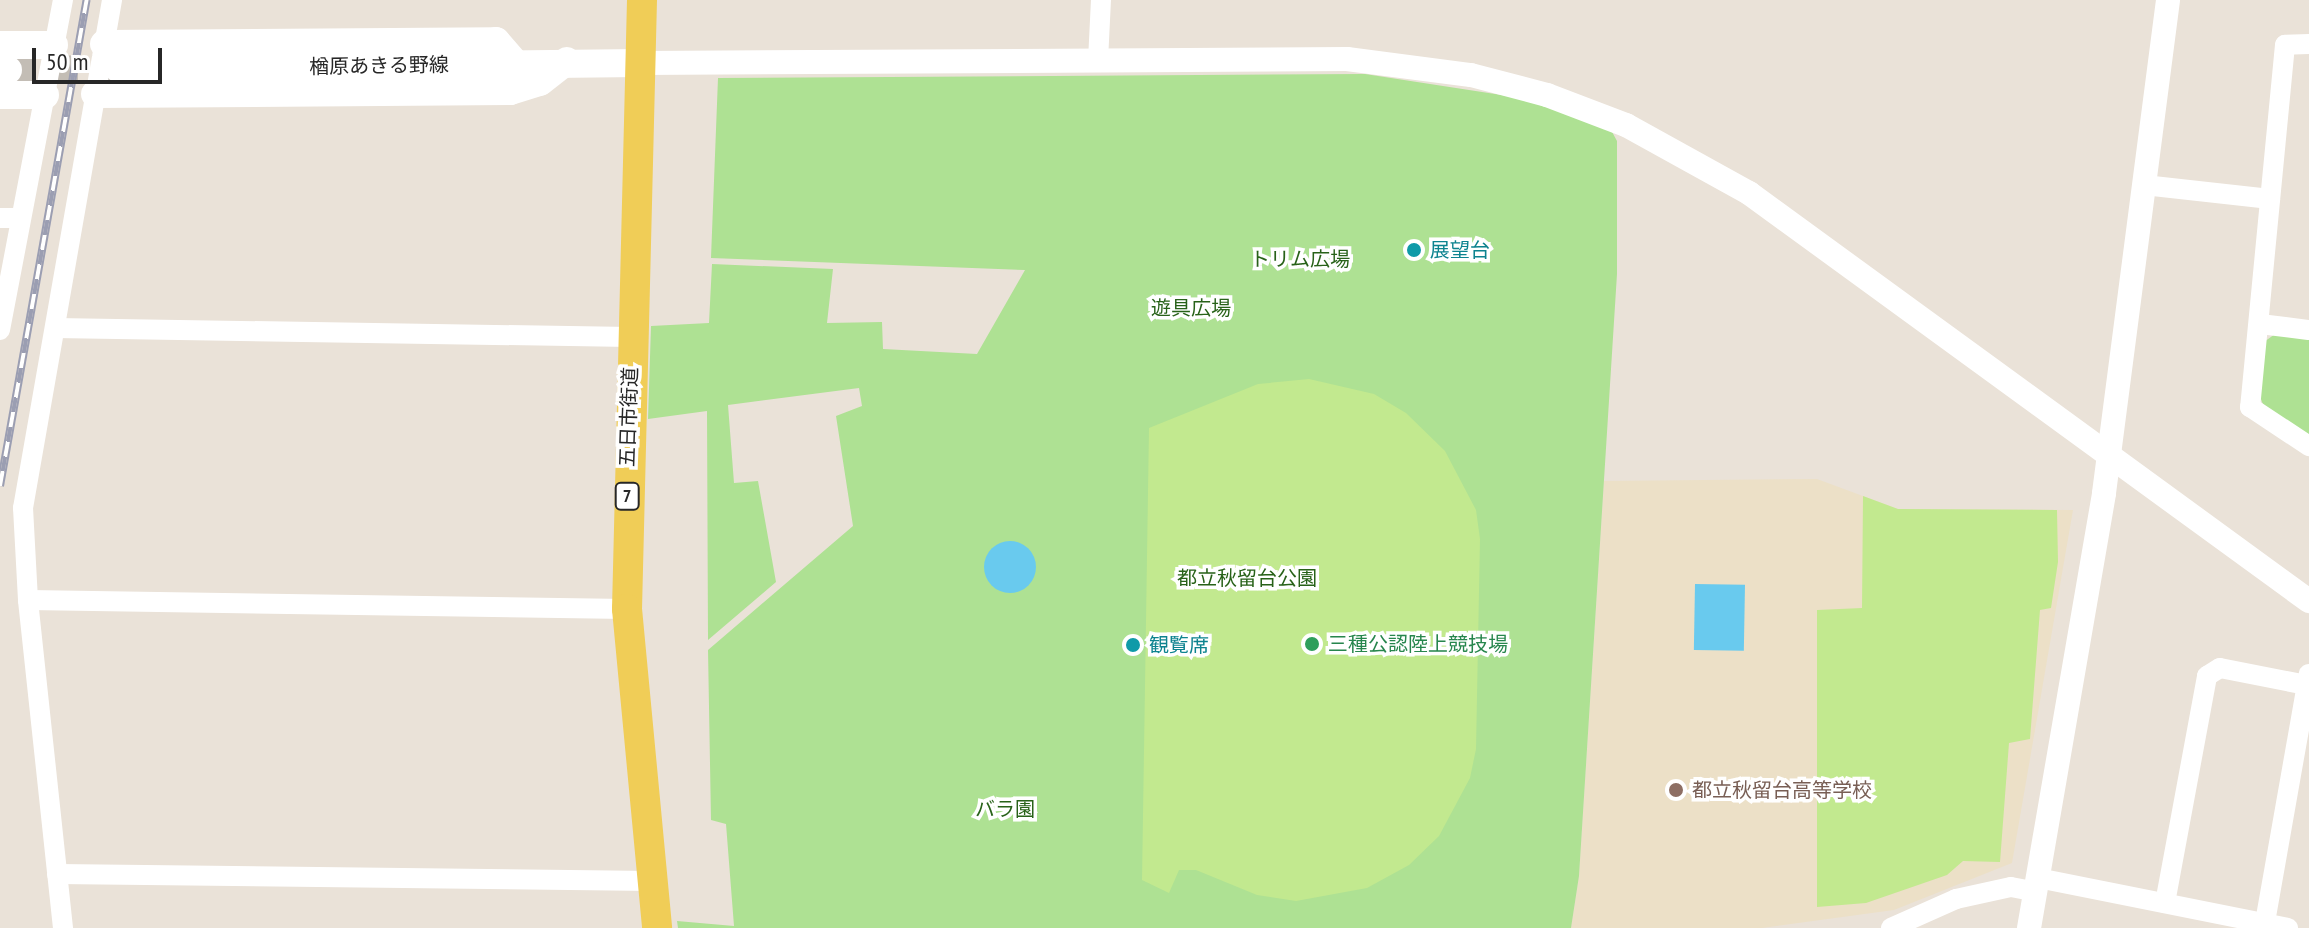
<!DOCTYPE html>
<html>
<head>
<meta charset="utf-8">
<style>
	body { margin:0 }
	#map { position:relative; width:2309px; height:928px; overflow:hidden; background:#eae2d8; font-family:"PT Sans Narrow","Noto Sans JP",sans-serif }
	div>[style] { position:absolute }
	[style*='--x'] { left:calc(var(--x)*1px); top:calc(var(--y)*1px); width:calc(var(--w)*1px); rotate:calc(var(--a)*1deg) }
	.education>* { inset:0; background:#ece0c7 }
	.green>* { inset:0; background:#aee193 }
	.pitch>* { inset:0; background:#c2e98f }
	.water>* { inset:0; background:#69caee; transform-origin:0 0 }
	.round { border-radius:50% }
	.secondary-tunnel>* { height:28px; margin-top:-14px; transform-origin:0; background:repeating-linear-gradient(90deg,#c3bdb5 0 28px,transparent 0 42px) }
	.minor>* { height:20px; margin:-10px; padding:0 10px; transform-origin:10px; border-radius:10px; background:#fff }
	.tertiary>* { height:24px; margin:-12px; padding:0 12px; transform-origin:12px; border-radius:12px; background:#fff }
	.secondary>* { height:28px; margin:-14px; padding:0 14px; transform-origin:14px; border-radius:14px; background:#fff }
	.primary>* { height:30px; margin:-15px; padding:0 15px; transform-origin:15px; border-radius:15px; background:#f0cd57 }
	.rail>* { height:8px; margin-top:-4px; transform-origin:0; background:repeating-linear-gradient(90deg,#fff 0 15px,#9b9eb2 0 30px); box-sizing:border-box; border-block:2px solid #9b9eb2 }
	.dots>* { width:22px; height:22px; translate:-50% -50%; box-sizing:border-box; border:4px solid #fff; border-radius:50% }
	span { translate:-50% -50%; white-space:nowrap; text-align:center; line-height:1.15; -webkit-text-stroke:7px #fff; paint-order:stroke }
	.shield-label span { padding:2px 6px; background:#fff; border:2px solid; border-radius:6px; -webkit-text-stroke-width:0 }
	.shield-label { font-size:18px; color:#272727; font-weight:700 }
	.street-label { font-size:20px; color:#272727 }
	.culture-label { font-size:20px; color:#0d838f }
	.left { translate:0 -50%; text-align:left }
	.park-label { font-size:20px; color:#286219 }
	.leisure-label { font-size:20px; color:#27864d }
	.education-label { font-size:20px; color:#785e54 }
	.scale { position:absolute; left:32px; top:48px; width:130px; height:36px; box-sizing:border-box; border:4px solid #272727; border-top:0; padding-left:10px; font-size:24px; line-height:28px; white-space:nowrap; color:#272727; -webkit-text-stroke:6px #fff; paint-order:stroke }
</style>
</head>
<body>
<div id="map">
	<div class="education">
		<i style="clip-path:polygon(1817px 479px,1898px 509px,2073px 510px,2012px 863px,1894px 910px,1762px 928px,1571px 928px,1579px 876px,1604px 481px)"></i>
	</div>
	<div class="green">
		<i style="clip-path:polygon(1365px 74px,1521px 98px,1611px 130px,1617px 141px,1617px 274px,1579px 876px,1571px 928px,678px 928px,677px 921px,734px 926px,726px 824px,711px 820px,708px 650px,853px 526px,836px 416px,862px 406px,859px 388px,728px 405px,734px 483px,758px 481px,776px 582px,708px 640px,707px 411px,648px 419px,651px 326px,709px 323px,712px 264px,833px 269px,827px 323px,882px 322px,883px 349px,977px 354px,1025px 270px,711px 258px,718px 78px)"></i>
		<i style="clip-path:polygon(2275px 334px,2309px 338px,2309px 435px,2264px 407px,2259px 394px,2264px 342px)"></i>
	</div>
	<div class="pitch">
		<i style="clip-path:polygon(1309px 379px,1374px 394px,1406px 413px,1445px 451px,1476px 510px,1480px 539px,1476px 749px,1470px 778px,1439px 836px,1409px 865px,1367px 888px,1296px 901px,1257px 895px,1196px 870px,1179px 870px,1169px 893px,1142px 880px,1149px 428px,1258px 384px)"></i>
		<i style="clip-path:polygon(1863px 496px,1898px 509px,2057px 510px,2058px 562px,2051px 608px,2040px 610px,2030px 739px,2009px 743px,2000px 862px,1963px 861px,1947px 875px,1866px 903px,1817px 907px,1817px 610px,1862px 608px)"></i>
	</div>
	<div class="water">
		<i class="round" style="left:984px;top:541px;width:52px;height:52px"></i>
		<i style="left:1695px;top:584px;width:50px;height:66px;rotate:1deg"></i>
	</div>
	<div class="secondary-tunnel">
		<i style="--x:8;--y:70;--w:111;--a:-0.5"></i>
	</div>
	<div class="minor">
		<i style="--x:2309;--y:44;--w:24;--a:178"></i>
		<i style="--x:2285;--y:45;--w:364;--a:95.5"></i>
		<i style="--x:2250;--y:407;--w:71;--a:33.5"></i>
		<i style="--x:1098;--y:61;--w:61;--a:-87.2"></i>
		<i style="--x:2144;--y:185;--w:127;--a:6.3"></i>
		<i style="--x:0;--y:218;--w:20;--a:0"></i>
		<i style="--x:2260;--y:324;--w:49;--a:7"></i>
		<i style="--x:55;--y:328;--w:576;--a:0.9"></i>
		<i style="--x:0;--y:330;--w:336;--a:-79.2"></i>
		<i style="--x:28;--y:600;--w:599;--a:0.86"></i>
		<i style="--x:57;--y:874;--w:595;--a:0.67"></i>
		<i style="--x:2038;--y:878;--w:255;--a:11.3"></i>
		<i style="--x:2165;--y:903;--w:231;--a:-79.5"></i>
		<i style="--x:2207;--y:676;--w:15;--a:-32"></i>
		<i style="--x:2220;--y:668;--w:89;--a:11.1"></i>
		<i style="--x:63;--y:928;--w:330;--a:-96.1"></i>
		<i style="--x:28;--y:600;--w:92;--a:-93.1"></i>
		<i style="--x:23;--y:508;--w:516;--a:-80.06"></i>
		<i style="--x:1891;--y:928;--w:71;--a:-24"></i>
		<i style="--x:1956;--y:899;--w:56;--a:-12.3"></i>
		<i style="--x:2011;--y:887;--w:25;--a:11"></i>
		<i style="--x:2264;--y:928;--w:258;--a:-80"></i>
	</div>
	<div class="tertiary">
		<i style="--x:640;--y:63;--w:707;--a:-0.32"></i>
		<i style="--x:1347;--y:59;--w:125;--a:7.4"></i>
		<i style="--x:1471;--y:75;--w:79;--a:14.7"></i>
		<i style="--x:1547;--y:95;--w:85;--a:20.8"></i>
		<i style="--x:1626;--y:125;--w:141;--a:28.9"></i>
		<i style="--x:1749;--y:193;--w:693;--a:36.08"></i>
		<i style="--x:2029;--y:928;--w:441;--a:-80.2"></i>
		<i style="--x:2104;--y:493;--w:497;--a:-82.6"></i>
	</div>
	<div class="secondary">
		<i style="--x:104;--y:44;--w:392;--a:-0.4"></i>
		<i style="--x:496;--y:41;--w:29;--a:49"></i>
		<i style="--x:0;--y:45;--w:54;--a:0"></i>
		<i style="--x:119;--y:69;--w:521;--a:-0.66"></i>
		<i style="--x:0;--y:70;--w:8;--a:0"></i>
		<i style="--x:95;--y:94;--w:415;--a:-0.4"></i>
		<i style="--x:510;--y:91;--w:31;--a:-17"></i>
		<i style="--x:540;--y:82;--w:34;--a:-38"></i>
		<i style="--x:0;--y:95;--w:45;--a:0"></i>
	</div>
	<div class="primary">
		<i style="--x:642;--y:0;--w:609;--a:91.41"></i>
		<i style="--x:627;--y:609;--w:320;--a:84.6"></i>
	</div>
	<div class="rail">
		<i style="--x:0;--y:486;--w:494;--a:-79.9"></i>
	</div>
	<div class="dots">
		<i style="left:1414px;top:250px;background:#0f9aa8"></i>
		<i style="left:1312px;top:644px;background:#2e9e5b"></i>
		<i style="left:1133px;top:645px;background:#0f9aa8"></i>
		<i style="left:1676px;top:790px;background:#8d6e63"></i>
	</div>
	<div class="shield-label">
		<span style="left:627px;top:496px">7</span>
	</div>
	<div class="street-label">
		<span style="left:379px;top:66px;rotate:-1deg">楢原あきる野線</span>
		<span style="left:629px;top:417px;rotate:-88deg">五日市街道</span>
	</div>
	<div class="culture-label">
		<span class="left" style="left:1430px;top:250px">展望台</span>
		<span class="left" style="left:1149px;top:645px">観覧席</span>
	</div>
	<div class="park-label">
		<span style="left:1300px;top:259px">トリム広場</span>
		<span style="left:1191px;top:308px">遊具広場</span>
		<span style="left:1247px;top:578px">都立秋留台公園</span>
		<span style="left:1005px;top:809px">バラ園</span>
	</div>
	<div class="leisure-label">
		<span class="left" style="left:1328px;top:644px">三種公認陸上競技場</span>
	</div>
	<div class="education-label">
		<span class="left" style="left:1692px;top:790px">都立秋留台高等学校</span>
	</div>
	<div class="scale">50 m</div>
</div>
</body>
</html>
